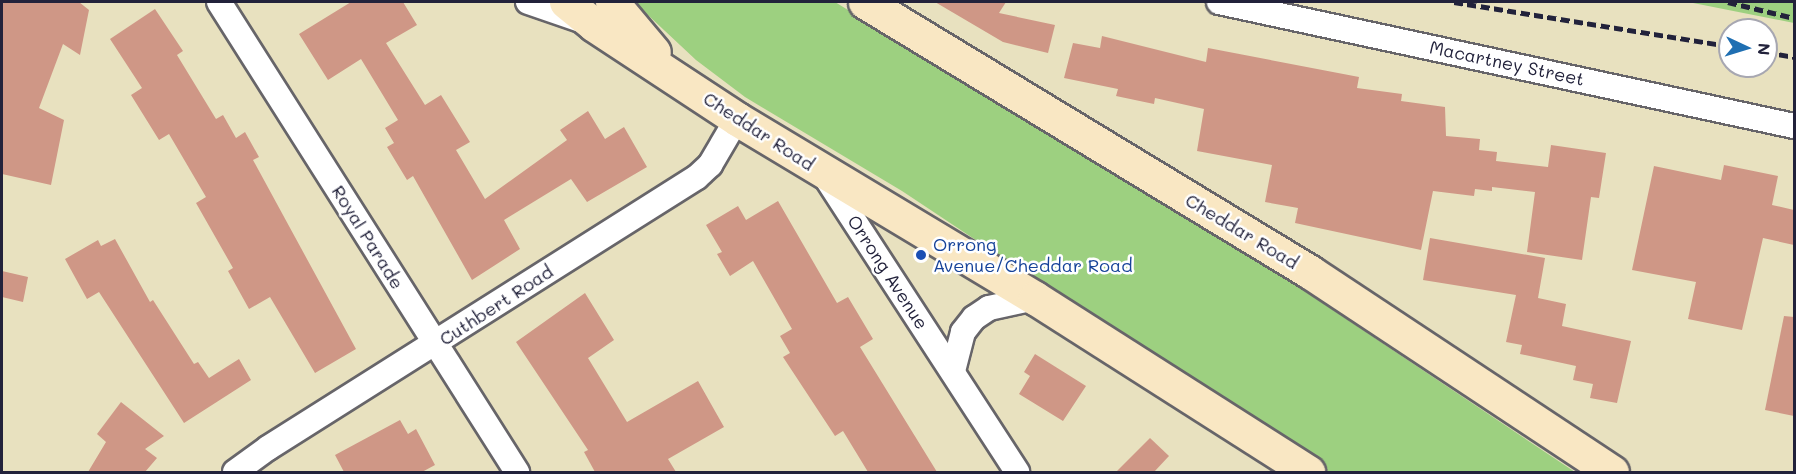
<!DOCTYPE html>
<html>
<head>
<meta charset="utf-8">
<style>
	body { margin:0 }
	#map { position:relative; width:1796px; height:474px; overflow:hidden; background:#e8e1bf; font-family:Mali,sans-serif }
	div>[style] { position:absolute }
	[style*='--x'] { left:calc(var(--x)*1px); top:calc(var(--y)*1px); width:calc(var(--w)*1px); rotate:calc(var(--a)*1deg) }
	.green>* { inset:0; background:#9dd080 }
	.building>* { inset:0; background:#cf9786 }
	.roads { filter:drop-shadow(2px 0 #676569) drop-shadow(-2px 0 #676569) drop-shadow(0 2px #676569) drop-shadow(0 -2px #676569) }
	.minor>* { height:24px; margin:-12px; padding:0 12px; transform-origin:12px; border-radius:12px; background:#fff }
	.secondary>* { height:33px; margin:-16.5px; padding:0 16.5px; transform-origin:16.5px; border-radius:16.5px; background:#f9e7c3 }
	.rail>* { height:4.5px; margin-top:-2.25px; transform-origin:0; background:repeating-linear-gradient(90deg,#22223b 0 9px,transparent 0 13.5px) }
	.dots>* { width:16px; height:16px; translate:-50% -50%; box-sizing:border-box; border:3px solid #fff; border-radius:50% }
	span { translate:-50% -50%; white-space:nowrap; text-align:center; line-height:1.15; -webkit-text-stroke:5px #fff; paint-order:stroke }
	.street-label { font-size:18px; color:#22223b }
	.transit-label { font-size:18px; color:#164399 }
	.left { translate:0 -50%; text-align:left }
	.frame { position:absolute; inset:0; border:3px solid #22223b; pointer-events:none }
	.north { position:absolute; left:1718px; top:18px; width:60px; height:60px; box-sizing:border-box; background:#fff; border:2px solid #a7a7b1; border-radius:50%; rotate:94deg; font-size:16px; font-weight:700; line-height:24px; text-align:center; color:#22223b }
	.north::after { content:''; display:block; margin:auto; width:21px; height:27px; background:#1f6fb2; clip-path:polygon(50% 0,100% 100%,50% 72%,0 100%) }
</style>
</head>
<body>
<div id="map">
	<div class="green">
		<i style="clip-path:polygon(634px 2px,835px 2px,1303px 290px,1575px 472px,1325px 472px,902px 191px,745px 97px,696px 60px)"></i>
		<i style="clip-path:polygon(1688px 2px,1794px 2px,1794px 23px)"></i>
	</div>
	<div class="building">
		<i style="clip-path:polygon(2px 2px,79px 2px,89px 10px,80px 55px,63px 44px,39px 108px,64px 120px,51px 185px,2px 174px)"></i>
		<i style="clip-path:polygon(351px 2px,403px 2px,417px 25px,386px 43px,425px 105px,441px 95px,470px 142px,456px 150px,485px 199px,567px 140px,560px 130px,588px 111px,605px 139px,624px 127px,647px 167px,587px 202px,571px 179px,504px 220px,520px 249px,472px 280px,413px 176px,407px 180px,387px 147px,394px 143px,385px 128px,398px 120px,361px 59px,328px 80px,299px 34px)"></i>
		<i style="clip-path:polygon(935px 2px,1006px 2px,999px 13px,1055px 25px,1048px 53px,1003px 42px)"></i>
		<i style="clip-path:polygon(155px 9px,183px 51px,177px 55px,216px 119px,223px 115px,236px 138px,245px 132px,259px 157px,253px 160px,356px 349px,315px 373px,270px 297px,249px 309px,228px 271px,233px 268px,196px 203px,206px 197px,169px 134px,159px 140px,131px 95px,142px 88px,110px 39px)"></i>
		<i style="clip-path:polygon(1102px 36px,1206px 62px,1208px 48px,1359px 77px,1357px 88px,1402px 94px,1401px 101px,1445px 107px,1446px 136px,1480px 139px,1479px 150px,1497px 152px,1496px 161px,1548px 167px,1551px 145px,1606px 153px,1599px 198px,1591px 197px,1582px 260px,1527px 252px,1535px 192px,1492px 187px,1492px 191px,1475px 189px,1474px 196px,1433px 191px,1421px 250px,1295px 223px,1298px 208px,1265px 202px,1272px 165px,1197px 151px,1204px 109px,1155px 98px,1154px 104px,1116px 96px,1118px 89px,1064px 78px,1073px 43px,1100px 48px)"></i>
		<i style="clip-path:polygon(1724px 165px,1778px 176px,1772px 205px,1794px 210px,1794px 245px,1763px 238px,1742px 330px,1688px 319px,1696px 282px,1632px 270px,1654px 166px,1721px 180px)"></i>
		<i style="clip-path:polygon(778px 201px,837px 303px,848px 297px,873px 339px,860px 347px,937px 472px,868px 472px,843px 431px,835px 436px,783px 357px,790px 353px,780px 336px,792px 329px,753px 261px,730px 276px,717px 254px,722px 252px,706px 225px,738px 206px,746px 220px)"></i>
		<i style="clip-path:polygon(1430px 238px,1545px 258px,1538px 298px,1566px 304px,1562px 326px,1631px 341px,1617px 403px,1590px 398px,1593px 384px,1573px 380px,1576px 366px,1520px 354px,1522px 345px,1506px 342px,1516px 295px,1423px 280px)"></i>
		<i style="clip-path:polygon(115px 239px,150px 302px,153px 300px,194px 364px,198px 362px,209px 378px,239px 359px,251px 380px,184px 423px,99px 292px,87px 299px,65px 259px,98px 240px,101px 246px)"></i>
		<i style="clip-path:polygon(2px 271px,28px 277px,23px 302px,2px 297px)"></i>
		<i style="clip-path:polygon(585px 293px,614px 340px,588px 358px,627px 422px,698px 381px,724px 427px,668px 459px,676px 472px,595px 472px,584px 452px,588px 450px,516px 342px)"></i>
		<i style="clip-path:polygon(1784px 316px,1794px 317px,1794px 416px,1765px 410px)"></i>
		<i style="clip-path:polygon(1035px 354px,1086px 386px,1063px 421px,1019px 394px,1030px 376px,1024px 372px)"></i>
		<i style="clip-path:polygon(121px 402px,164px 436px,145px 449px,157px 458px,145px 472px,88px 472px,106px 442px,97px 434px)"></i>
		<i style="clip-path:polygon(400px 420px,408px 434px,416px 429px,435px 465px,422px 472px,344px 472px,335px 455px)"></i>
		<i style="clip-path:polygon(1150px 438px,1169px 456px,1154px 472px,1116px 472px)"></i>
	</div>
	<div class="roads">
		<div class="minor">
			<i style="--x:219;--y:2;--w:557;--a:57.62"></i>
			<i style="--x:528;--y:2;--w:56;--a:18.8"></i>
			<i style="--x:1219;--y:2;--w:588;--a:12.17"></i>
			<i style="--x:825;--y:176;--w:353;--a:57"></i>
			<i style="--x:953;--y:371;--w:40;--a:-75.6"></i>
			<i style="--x:963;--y:332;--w:18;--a:-52"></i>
			<i style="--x:974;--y:318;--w:18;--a:-34"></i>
			<i style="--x:989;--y:308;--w:47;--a:-12.3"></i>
			<i style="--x:235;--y:472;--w:41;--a:-36"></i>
			<i style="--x:268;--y:448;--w:507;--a:-32.28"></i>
			<i style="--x:697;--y:177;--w:18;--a:-43"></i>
			<i style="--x:710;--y:165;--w:53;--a:-59.6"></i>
		</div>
		<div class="secondary">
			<i style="--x:566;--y:2;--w:36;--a:39"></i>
			<i style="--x:594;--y:25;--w:171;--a:33.3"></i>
			<i style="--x:737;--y:119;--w:348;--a:31"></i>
			<i style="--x:1035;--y:298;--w:324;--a:32.5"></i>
			<i style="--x:612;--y:2;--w:65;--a:50"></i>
			<i style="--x:865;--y:2;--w:521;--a:31.25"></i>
			<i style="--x:1310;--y:272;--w:362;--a:33.5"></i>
		</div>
	</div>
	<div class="rail">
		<i style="--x:1454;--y:2;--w:279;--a:9.1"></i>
		<i style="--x:1728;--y:2;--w:68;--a:13.6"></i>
		<i style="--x:1766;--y:52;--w:28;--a:10"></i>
	</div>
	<div class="dots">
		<i style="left:921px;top:255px;background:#1a4fb4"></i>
	</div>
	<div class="street-label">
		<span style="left:1507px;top:63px;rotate:12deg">Macartney Street</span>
		<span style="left:759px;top:131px;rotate:33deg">Cheddar Road</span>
		<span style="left:1242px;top:231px;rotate:31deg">Cheddar Road</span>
		<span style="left:368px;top:237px;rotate:58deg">Royal Parade</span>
		<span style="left:888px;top:272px;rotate:57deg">Orrong Avenue</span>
		<span style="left:496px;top:305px;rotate:-33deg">Cuthbert Road</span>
	</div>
	<div class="transit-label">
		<span class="left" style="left:933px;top:255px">Orrong<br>Avenue/Cheddar Road</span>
	</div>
	<div class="frame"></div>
	<div class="north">N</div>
</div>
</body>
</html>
